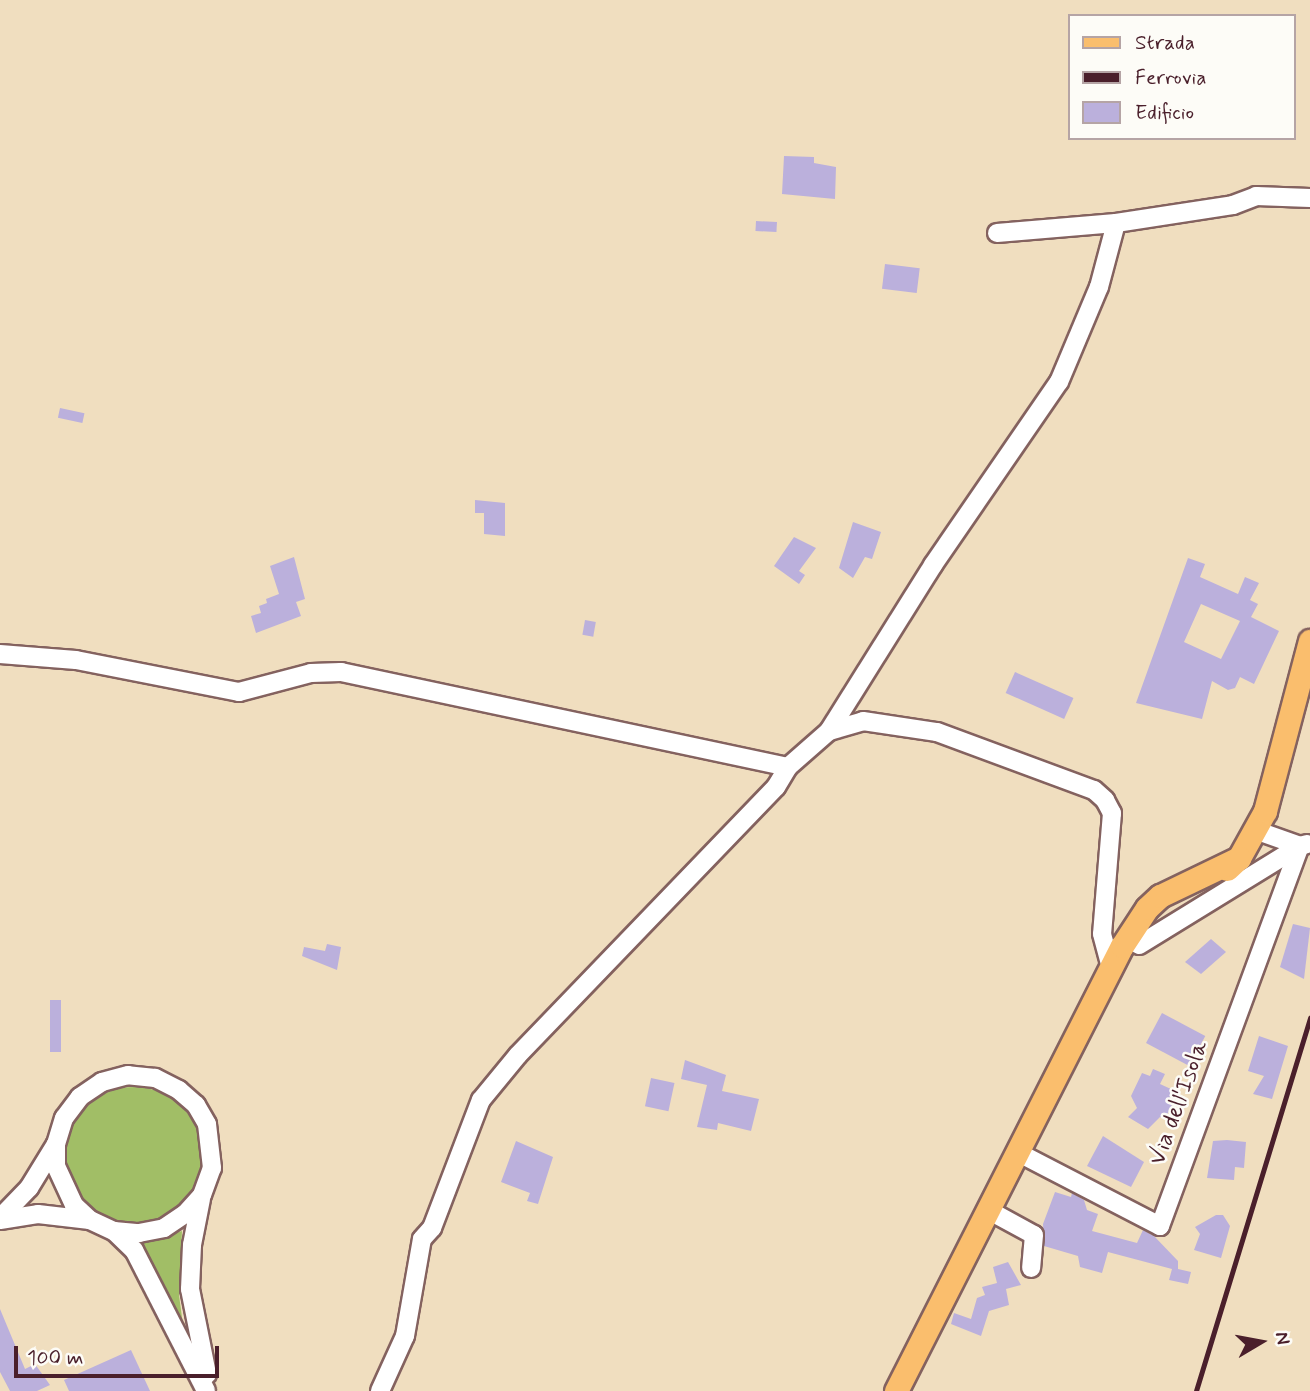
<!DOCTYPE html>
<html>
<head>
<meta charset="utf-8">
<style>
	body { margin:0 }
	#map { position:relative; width:1310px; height:1391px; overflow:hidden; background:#f0debf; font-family:Mynerve,sans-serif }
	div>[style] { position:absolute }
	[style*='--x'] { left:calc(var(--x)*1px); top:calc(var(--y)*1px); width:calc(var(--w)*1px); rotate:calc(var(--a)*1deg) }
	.green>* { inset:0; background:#a1be66 }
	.round { border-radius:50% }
	.building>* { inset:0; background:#bbb0dc; transform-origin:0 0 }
	.roads { filter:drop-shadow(2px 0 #84625f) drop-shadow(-2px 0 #84625f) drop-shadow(0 2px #84625f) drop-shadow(0 -2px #84625f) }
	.minor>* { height:18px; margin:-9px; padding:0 9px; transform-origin:9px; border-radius:9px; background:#fff }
	.major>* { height:23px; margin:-11.5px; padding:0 11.5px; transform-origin:11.5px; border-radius:11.5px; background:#fabe6d }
	.rail>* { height:4.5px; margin:-2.25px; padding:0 2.25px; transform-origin:2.25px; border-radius:2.25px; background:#4a1f2b }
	span { translate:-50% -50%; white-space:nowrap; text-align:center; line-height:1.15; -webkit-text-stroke:5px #fdfcf7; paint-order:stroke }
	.street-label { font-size:24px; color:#4a1f2b }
	.legend { position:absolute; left:1068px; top:14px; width:228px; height:126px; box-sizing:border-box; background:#fdfcf7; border:2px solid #b5a4a5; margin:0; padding:9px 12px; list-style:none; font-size:21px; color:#4a1f2b }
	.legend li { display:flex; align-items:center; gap:14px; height:35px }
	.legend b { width:35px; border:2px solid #b5a4a5 }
	.north { position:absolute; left:1226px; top:1307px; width:70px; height:70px; -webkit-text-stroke:5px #fdfcf7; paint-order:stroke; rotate:80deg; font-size:19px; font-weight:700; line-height:28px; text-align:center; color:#4a1f2b }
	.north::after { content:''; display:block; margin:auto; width:24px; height:32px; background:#4a1f2b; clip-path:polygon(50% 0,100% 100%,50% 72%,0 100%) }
	.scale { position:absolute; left:14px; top:1346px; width:205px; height:32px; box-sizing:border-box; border:4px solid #4a1f2b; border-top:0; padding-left:9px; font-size:21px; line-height:24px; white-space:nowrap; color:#4a1f2b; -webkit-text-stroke:5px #fdfcf7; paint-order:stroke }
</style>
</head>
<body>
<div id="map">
	<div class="green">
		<i class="round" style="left:66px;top:1087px;width:136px;height:136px"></i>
		<i style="clip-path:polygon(182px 1231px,179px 1295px,183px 1325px,141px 1244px)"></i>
	</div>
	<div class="building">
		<i style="clip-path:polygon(784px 156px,814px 157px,814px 163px,836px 167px,835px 199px,782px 194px)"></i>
		<i style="left:756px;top:221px;width:21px;height:10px;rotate:3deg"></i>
		<i style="left:885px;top:264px;width:35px;height:25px;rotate:7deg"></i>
		<i style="left:60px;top:408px;width:25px;height:10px;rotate:12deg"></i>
		<i style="clip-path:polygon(475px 500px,505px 503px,505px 536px,484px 534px,484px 513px,475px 513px)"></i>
		<i style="clip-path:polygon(853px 522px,881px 532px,872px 559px,865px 557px,853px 578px,839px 568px)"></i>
		<i style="clip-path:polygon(794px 537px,816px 548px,799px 571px,805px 575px,799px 584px,774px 566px)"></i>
		<i style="clip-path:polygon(294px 557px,305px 599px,296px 602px,301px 616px,256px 633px,251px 616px,261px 613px,259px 606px,267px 603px,266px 599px,279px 594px,270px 566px)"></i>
		<i style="clip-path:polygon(evenodd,1188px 558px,1205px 564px,1200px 577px,1238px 594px,1245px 577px,1259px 583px,1250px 600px,1258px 604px,1251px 617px,1279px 631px,1254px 684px,1240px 677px,1235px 688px,1228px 690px,1212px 681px,1202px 719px,1136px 703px,1188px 558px,1201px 604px,1240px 621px,1221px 659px,1184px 642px,1201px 604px)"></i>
		<i style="left:585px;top:620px;width:11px;height:15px;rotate:10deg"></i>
		<i style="left:1015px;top:672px;width:64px;height:23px;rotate:24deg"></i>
		<i style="clip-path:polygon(1293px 924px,1310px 928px,1304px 979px,1280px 967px)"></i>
		<i style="clip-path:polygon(1211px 939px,1226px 952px,1201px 974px,1185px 962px)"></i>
		<i style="clip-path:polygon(327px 944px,341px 947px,337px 970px,302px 956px,304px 947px,325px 951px)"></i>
		<i style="left:50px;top:1000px;width:11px;height:52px"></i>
		<i style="left:1162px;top:1013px;width:49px;height:34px;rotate:28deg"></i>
		<i style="clip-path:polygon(1259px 1036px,1288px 1046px,1272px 1099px,1253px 1094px,1264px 1076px,1248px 1071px)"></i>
		<i style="clip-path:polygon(685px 1060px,726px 1075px,722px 1091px,759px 1099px,751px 1131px,718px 1123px,717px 1130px,697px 1127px,707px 1085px,681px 1079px)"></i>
		<i style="clip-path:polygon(1153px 1069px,1165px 1074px,1160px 1084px,1173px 1090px,1169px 1099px,1174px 1101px,1165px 1119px,1160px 1117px,1148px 1129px,1128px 1117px,1137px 1108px,1131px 1096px,1142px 1073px,1150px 1076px)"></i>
		<i style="left:651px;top:1078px;width:24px;height:29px;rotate:12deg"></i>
		<i style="clip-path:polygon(1103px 1136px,1144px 1162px,1131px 1187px,1087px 1166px)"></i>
		<i style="clip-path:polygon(1227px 1140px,1246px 1142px,1244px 1168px,1235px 1167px,1234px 1180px,1207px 1178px,1213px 1141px)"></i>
		<i style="clip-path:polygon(516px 1141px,553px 1157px,538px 1204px,527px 1201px,530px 1193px,501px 1182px)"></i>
		<i style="clip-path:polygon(1055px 1192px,1071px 1197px,1072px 1193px,1084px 1200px,1087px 1210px,1098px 1214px,1092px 1231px,1137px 1243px,1143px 1230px,1154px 1236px,1178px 1261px,1178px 1269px,1191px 1272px,1188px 1284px,1169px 1280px,1172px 1269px,1108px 1252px,1102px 1273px,1080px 1267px,1078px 1256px,1044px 1246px,1043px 1224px)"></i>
		<i style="clip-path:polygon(1216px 1215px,1223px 1215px,1230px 1226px,1221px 1258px,1194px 1250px,1200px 1234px,1195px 1227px)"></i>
		<i style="clip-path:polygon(1008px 1262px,1021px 1285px,1006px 1289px,1009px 1305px,989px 1311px,981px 1336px,951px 1324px,954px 1313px,971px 1319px,977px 1298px,985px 1295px,982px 1287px,997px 1283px,993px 1267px)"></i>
		<i style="clip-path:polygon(0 1309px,25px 1369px,35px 1364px,50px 1385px,37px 1391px,10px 1391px,0 1372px)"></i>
		<i style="clip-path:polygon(131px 1350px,150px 1391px,69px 1391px,64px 1380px)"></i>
	</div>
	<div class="roads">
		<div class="minor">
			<i style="--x:997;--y:233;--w:119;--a:-4.8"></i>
			<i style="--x:1116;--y:223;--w:118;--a:-8.7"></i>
			<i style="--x:1233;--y:205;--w:25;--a:-21"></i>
			<i style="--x:1256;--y:196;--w:54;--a:2.1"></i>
			<i style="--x:0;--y:654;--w:76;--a:4.5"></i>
			<i style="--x:76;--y:660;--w:166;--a:11.1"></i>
			<i style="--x:239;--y:692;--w:74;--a:-14.8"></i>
			<i style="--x:311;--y:673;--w:30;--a:-2"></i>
			<i style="--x:341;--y:672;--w:457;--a:12"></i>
			<i style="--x:788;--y:767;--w:55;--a:-41.3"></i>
			<i style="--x:829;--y:731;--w:35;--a:-16"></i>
			<i style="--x:863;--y:721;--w:75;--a:8.5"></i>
			<i style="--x:937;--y:732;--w:167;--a:20.3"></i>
			<i style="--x:1094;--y:790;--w:15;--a:42"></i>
			<i style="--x:1105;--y:800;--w:15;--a:62"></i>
			<i style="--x:1112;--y:813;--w:121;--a:94.7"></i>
			<i style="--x:1102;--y:934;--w:34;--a:75"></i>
			<i style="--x:829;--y:731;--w:196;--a:-57.9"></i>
			<i style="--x:933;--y:565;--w:222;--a:-55.5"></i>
			<i style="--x:1059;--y:382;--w:103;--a:-67.2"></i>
			<i style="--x:1099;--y:287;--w:66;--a:-75.1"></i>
			<i style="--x:1255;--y:830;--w:48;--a:19.6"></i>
			<i style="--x:1300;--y:846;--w:7;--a:-16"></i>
			<i style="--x:1139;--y:945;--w:189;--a:-31.6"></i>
			<i style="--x:1017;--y:1152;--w:161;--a:27.4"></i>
			<i style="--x:1160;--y:1226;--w:405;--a:-69.8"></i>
			<i style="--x:201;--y:1199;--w:47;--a:101.1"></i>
			<i style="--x:192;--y:1245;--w:44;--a:92.6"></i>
			<i style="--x:190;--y:1289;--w:87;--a:78.7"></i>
			<i style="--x:988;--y:1210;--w:52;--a:28.5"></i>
			<i style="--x:1034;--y:1235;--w:33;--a:95"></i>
			<i style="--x:0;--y:1218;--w:42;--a:-46"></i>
			<i style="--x:29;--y:1188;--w:52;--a:-58.5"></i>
			<i style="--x:0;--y:1220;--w:38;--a:-9"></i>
			<i style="--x:38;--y:1214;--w:52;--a:6.6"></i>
			<i style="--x:114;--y:1231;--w:25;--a:5"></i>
			<i style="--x:139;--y:1233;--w:25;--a:-11"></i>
			<i style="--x:164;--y:1228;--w:25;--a:-34"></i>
			<i style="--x:185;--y:1214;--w:25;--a:-48"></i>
			<i style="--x:202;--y:1195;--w:29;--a:-70"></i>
			<i style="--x:212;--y:1168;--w:44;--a:-96.5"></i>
			<i style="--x:207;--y:1124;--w:22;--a:-120"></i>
			<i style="--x:196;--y:1105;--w:23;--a:-139"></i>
			<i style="--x:179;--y:1090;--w:27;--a:-153"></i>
			<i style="--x:155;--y:1078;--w:27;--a:-174"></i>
			<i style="--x:128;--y:1075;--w:27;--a:165"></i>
			<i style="--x:102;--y:1082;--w:27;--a:146"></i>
			<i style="--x:80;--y:1097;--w:26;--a:127"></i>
			<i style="--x:64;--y:1118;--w:27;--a:107"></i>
			<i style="--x:56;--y:1144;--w:22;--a:90"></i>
			<i style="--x:56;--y:1166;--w:43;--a:65.2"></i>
			<i style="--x:74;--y:1205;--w:22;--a:43"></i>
			<i style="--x:90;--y:1220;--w:26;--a:25"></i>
			<i style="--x:114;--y:1231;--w:28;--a:44"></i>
			<i style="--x:134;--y:1250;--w:158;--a:62.9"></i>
			<i style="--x:380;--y:1391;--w:60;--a:-65.6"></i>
			<i style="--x:405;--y:1336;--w:98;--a:-80.1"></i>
			<i style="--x:422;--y:1239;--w:15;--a:-48"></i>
			<i style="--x:432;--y:1228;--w:137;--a:-69.1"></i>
			<i style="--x:481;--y:1100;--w:58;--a:-50.6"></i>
			<i style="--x:518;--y:1055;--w:372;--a:-46.1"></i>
			<i style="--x:776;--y:787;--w:23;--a:-59"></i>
		</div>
		<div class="major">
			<i style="--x:1227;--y:869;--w:16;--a:-43"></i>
			<i style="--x:1239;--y:858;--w:54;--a:-61"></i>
			<i style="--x:1265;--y:811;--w:176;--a:-75.2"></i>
			<i style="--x:896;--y:1391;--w:499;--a:-63.1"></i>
			<i style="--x:1122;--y:946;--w:45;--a:-56.7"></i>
			<i style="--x:1147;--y:908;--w:18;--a:-43"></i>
			<i style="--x:1160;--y:896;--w:88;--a:-25.7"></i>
		</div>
	</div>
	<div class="rail">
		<i style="--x:1196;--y:1391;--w:390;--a:-73"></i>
	</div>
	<div class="street-label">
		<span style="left:1179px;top:1103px;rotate:-70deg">Via dell'Isola</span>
	</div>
	<ul class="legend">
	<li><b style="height:9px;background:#fabe6d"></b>Strada</li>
	<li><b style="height:9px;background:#4a1f2b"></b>Ferrovia</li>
	<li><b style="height:19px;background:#bbb0dc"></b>Edificio</li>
	</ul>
	<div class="north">N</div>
	<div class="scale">100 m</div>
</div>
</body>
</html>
